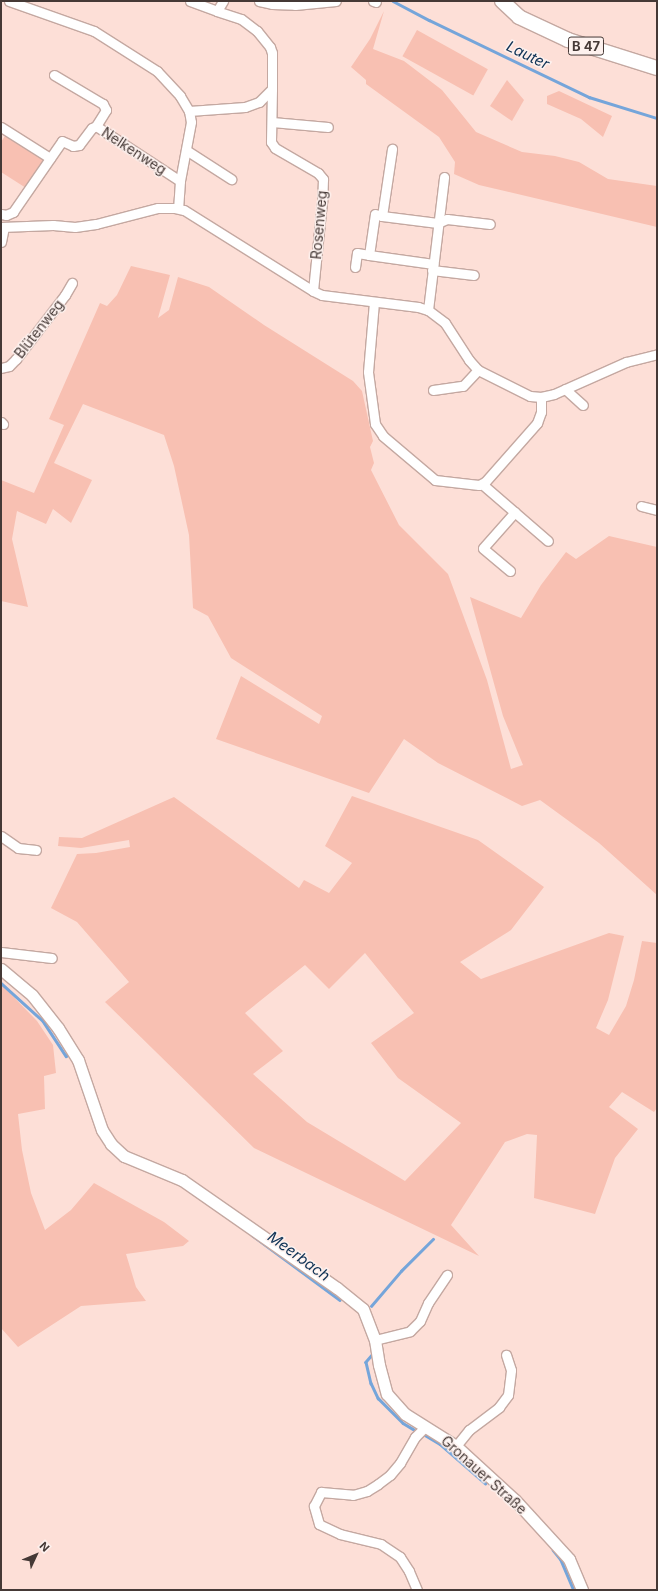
<!DOCTYPE html>
<html>
<head>
<meta charset="utf-8">
<style>
	body { margin:0 }
	#map { position:relative; width:658px; height:1591px; overflow:hidden; background:#fddfd7; font-family:Inter,sans-serif }
	div>[style] { position:absolute }
	[style*='--x'] { left:calc(var(--x)*1px); top:calc(var(--y)*1px); width:calc(var(--w)*1px); rotate:calc(var(--a)*1deg) }
	.green>* { inset:0; background:#f8c0b2; transform-origin:0 0 }
	.stream>* { height:2.5px; margin:-1.25px; padding:0 1.25px; transform-origin:1.25px; border-radius:1.25px; background:#75a5da }
	.roads { filter:drop-shadow(1px 0 #c4a8a1) drop-shadow(-1px 0 #c4a8a1) drop-shadow(0 1px #c4a8a1) drop-shadow(0 -1px #c4a8a1) }
	.minor>* { height:9px; margin:-4.5px; padding:0 4.5px; transform-origin:4.5px; border-radius:4.5px; background:#fff }
	.tertiary>* { height:11px; margin:-5.5px; padding:0 5.5px; transform-origin:5.5px; border-radius:5.5px; background:#fff }
	.primary>* { height:14px; margin:-7px; padding:0 7px; transform-origin:7px; border-radius:7px; background:#fff }
	span { translate:-50% -50%; white-space:nowrap; text-align:center; line-height:1.15; -webkit-text-stroke:3px #fdf1ee; paint-order:stroke }
	.shield-label span { padding:1px 3px; background:#fdf1ee; border:1px solid; border-radius:3px; -webkit-text-stroke-width:0 }
	.shield-label { font-size:13px; color:#453936; font-weight:700 }
	.street-label { font-size:14px; color:#453936 }
	.water-label { font-size:15px; color:#0f3255; font-style:italic }
	.frame { position:absolute; inset:0; border:2px solid #453936; pointer-events:none }
	.north { position:absolute; left:16px; top:1535px; width:40px; height:40px; -webkit-text-stroke:3px #fdf1ee; paint-order:stroke; rotate:46deg; font-size:11px; font-weight:700; line-height:16px; text-align:center; color:#453936 }
	.north::after { content:''; display:block; margin:auto; width:14px; height:18px; background:#453936; clip-path:polygon(50% 0,100% 100%,50% 72%,0 100%) }
</style>
</head>
<body>
<div id="map">
	<div class="green">
		<i style="clip-path:polygon(384px 11px,373px 49px,404px 61px,442px 90px,476px 132px,522px 152px,555px 156px,579px 162px,608px 179px,657px 186px,657px 227px,479px 185px,454px 174px,455px 162px,439px 137px,366px 84px,366px 80px,351px 67px,370px 39px)"></i>
		<i style="left:417px;top:30px;width:81px;height:30px;rotate:29deg"></i>
		<i style="clip-path:polygon(507px 80px,524px 100px,512px 121px,490px 106px)"></i>
		<i style="clip-path:polygon(559px 91px,612px 116px,603px 137px,581px 119px,547px 104px,547px 96px)"></i>
		<i style="clip-path:polygon(5px 136px,43px 160px,43px 163px,26px 188px,1px 172px,1px 142px)"></i>
		<i style="clip-path:polygon(131px 266px,170px 275px,158px 318px,169px 310px,178px 277px,209px 287px,264px 325px,353px 381px,362px 391px,373px 441px,370px 447px,374px 463px,371px 470px,399px 525px,448px 574px,487px 680px,511px 769px,523px 765px,503px 716px,470px 597px,521px 618px,541px 585px,566px 552px,576px 559px,609px 536px,657px 547px,657px 895px,599px 843px,540px 800px,522px 806px,438px 763px,404px 739px,369px 793px,216px 739px,241px 676px,319px 724px,322px 716px,231px 658px,208px 616px,193px 608px,189px 535px,174px 466px,164px 435px,83px 404px,54px 463px,92px 480px,71px 523px,53px 509px,46px 524px,17px 511px,12px 539px,28px 607px,1px 601px,1px 480px,34px 493px,64px 425px,49px 419px,100px 303px,107px 306px,117px 295px)"></i>
		<i style="clip-path:polygon(evenodd,352px 796px,478px 840px,544px 887px,511px 930px,460px 962px,481px 979px,609px 933px,624px 936px,608px 1000px,596px 1028px,609px 1035px,626px 1006px,634px 980px,642px 941px,657px 943px,657px 1108px,654px 1112px,622px 1092px,609px 1107px,638px 1129px,615px 1158px,595px 1214px,534px 1198px,537px 1135px,527px 1134px,505px 1142px,451px 1225px,479px 1256px,254px 1148px,105px 1002px,129px 982px,77px 922px,51px 908px,77px 854px,96px 853px,130px 847px,129px 840px,81px 848px,58px 846px,59px 837px,82px 838px,174px 797px,299px 888px,304px 880px,329px 893px,352px 863px,325px 846px,352px 796px,365px 953px,414px 1013px,371px 1043px,398px 1078px,461px 1123px,405px 1181px,307px 1122px,253px 1074px,283px 1051px,245px 1013px,305px 965px,329px 989px,365px 953px)"></i>
		<i style="clip-path:polygon(1px 984px,37px 1021px,53px 1045px,56px 1073px,44px 1076px,45px 1109px,18px 1114px,22px 1150px,31px 1193px,45px 1230px,71px 1210px,94px 1183px,164px 1222px,189px 1241px,183px 1246px,126px 1254px,136px 1287px,146px 1301px,81px 1306px,18px 1347px,1px 1328px)"></i>
	</div>
	<div class="stream">
		<i style="--x:393;--y:1;--w:41;--a:27.8"></i>
		<i style="--x:429;--y:20;--w:178;--a:25.7"></i>
		<i style="--x:589;--y:97;--w:71;--a:17.2"></i>
		<i style="--x:1;--y:983;--w:57;--a:42.1"></i>
		<i style="--x:43;--y:1021;--w:42;--a:56.7"></i>
		<i style="--x:66;--y:1056;--w:3;--a:-45"></i>
		<i style="--x:252;--y:1235;--w:109;--a:36.5"></i>
		<i style="--x:371;--y:1306;--w:46;--a:-49.4"></i>
		<i style="--x:401;--y:1271;--w:45;--a:-45"></i>
		<i style="--x:373;--y:1354;--w:11;--a:131"></i>
		<i style="--x:366;--y:1362;--w:22;--a:77"></i>
		<i style="--x:371;--y:1383;--w:17;--a:65"></i>
		<i style="--x:378;--y:1398;--w:35;--a:45"></i>
		<i style="--x:403;--y:1423;--w:12;--a:31"></i>
		<i style="--x:425;--y:1435;--w:17;--a:31"></i>
		<i style="--x:440;--y:1444;--w:60;--a:40.9"></i>
		<i style="--x:553;--y:1550;--w:13;--a:51"></i>
		<i style="--x:561;--y:1560;--w:33;--a:67"></i>
	</div>
	<div class="roads">
		<div class="minor">
			<i style="--x:9;--y:1;--w:90;--a:19.4"></i>
			<i style="--x:94;--y:31;--w:75;--a:32.4"></i>
			<i style="--x:157;--y:71;--w:34;--a:47"></i>
			<i style="--x:180;--y:96;--w:17;--a:59"></i>
			<i style="--x:189;--y:111;--w:11;--a:80"></i>
			<i style="--x:191;--y:122;--w:60;--a:100.6"></i>
			<i style="--x:180;--y:181;--w:27;--a:94"></i>
			<i style="--x:190;--y:1;--w:29;--a:20"></i>
			<i style="--x:259;--y:1;--w:13;--a:13"></i>
			<i style="--x:272;--y:4;--w:23;--a:2"></i>
			<i style="--x:295;--y:5;--w:41;--a:-5.6"></i>
			<i style="--x:373;--y:1;--w:3;--a:18"></i>
			<i style="--x:272;--y:89;--w:53;--a:91.1"></i>
			<i style="--x:271;--y:142;--w:7;--a:56"></i>
			<i style="--x:275;--y:148;--w:50;--a:30.2"></i>
			<i style="--x:318;--y:173;--w:8;--a:50"></i>
			<i style="--x:323;--y:179;--w:23;--a:92"></i>
			<i style="--x:322;--y:202;--w:89;--a:95.8"></i>
			<i style="--x:189;--y:111;--w:56;--a:-4.1"></i>
			<i style="--x:245;--y:107;--w:15;--a:-20"></i>
			<i style="--x:259;--y:102;--w:18;--a:-45"></i>
			<i style="--x:272;--y:89;--w:36;--a:-90"></i>
			<i style="--x:272;--y:53;--w:6;--a:-108"></i>
			<i style="--x:270;--y:47;--w:21;--a:-129"></i>
			<i style="--x:257;--y:31;--w:20;--a:-143"></i>
			<i style="--x:241;--y:19;--w:25;--a:-162"></i>
			<i style="--x:217;--y:11;--w:12;--a:-59"></i>
			<i style="--x:272;--y:122;--w:56;--a:5.1"></i>
			<i style="--x:96;--y:126;--w:100;--a:33.2"></i>
			<i style="--x:1;--y:127;--w:58;--a:32.3"></i>
			<i style="--x:186;--y:150;--w:54;--a:32.8"></i>
			<i style="--x:1;--y:214;--w:5;--a:11"></i>
			<i style="--x:6;--y:215;--w:8;--a:-23"></i>
			<i style="--x:13;--y:212;--w:86;--a:-55.4"></i>
			<i style="--x:62;--y:141;--w:12;--a:24"></i>
			<i style="--x:73;--y:146;--w:6;--a:-9"></i>
			<i style="--x:79;--y:145;--w:21;--a:-53"></i>
			<i style="--x:92;--y:128;--w:4;--a:-27"></i>
			<i style="--x:96;--y:126;--w:19;--a:-58"></i>
			<i style="--x:106;--y:110;--w:7;--a:-117"></i>
			<i style="--x:103;--y:104;--w:57;--a:-149.4"></i>
			<i style="--x:382;--y:216;--w:56;--a:7.1"></i>
			<i style="--x:438;--y:223;--w:10;--a:-24"></i>
			<i style="--x:447;--y:219;--w:43;--a:6.6"></i>
			<i style="--x:1;--y:227;--w:52;--a:-2.2"></i>
			<i style="--x:53;--y:225;--w:22;--a:5"></i>
			<i style="--x:75;--y:227;--w:21;--a:-8"></i>
			<i style="--x:96;--y:224;--w:64;--a:-14.5"></i>
			<i style="--x:158;--y:208;--w:17;--a:0"></i>
			<i style="--x:175;--y:208;--w:9;--a:13"></i>
			<i style="--x:184;--y:210;--w:152;--a:32.1"></i>
			<i style="--x:313;--y:291;--w:10;--a:24"></i>
			<i style="--x:322;--y:295;--w:97;--a:7.1"></i>
			<i style="--x:418;--y:307;--w:10;--a:17"></i>
			<i style="--x:428;--y:310;--w:21;--a:37"></i>
			<i style="--x:445;--y:323;--w:44;--a:57"></i>
			<i style="--x:469;--y:360;--w:13;--a:48"></i>
			<i style="--x:478;--y:370;--w:58;--a:26.6"></i>
			<i style="--x:530;--y:396;--w:11;--a:5"></i>
			<i style="--x:541;--y:397;--w:13;--a:-13"></i>
			<i style="--x:554;--y:394;--w:79;--a:-24"></i>
			<i style="--x:626;--y:362;--w:32;--a:-14"></i>
			<i style="--x:1;--y:242;--w:15;--a:-79"></i>
			<i style="--x:369;--y:255;--w:65;--a:8"></i>
			<i style="--x:355;--y:267;--w:14;--a:-82"></i>
			<i style="--x:357;--y:253;--w:12;--a:9"></i>
			<i style="--x:369;--y:255;--w:41;--a:-81.7"></i>
			<i style="--x:375;--y:214;--w:7;--a:16"></i>
			<i style="--x:382;--y:216;--w:68;--a:-81.5"></i>
			<i style="--x:432;--y:270;--w:42;--a:6.8"></i>
			<i style="--x:374;--y:302;--w:70;--a:94.9"></i>
			<i style="--x:368;--y:372;--w:52;--a:82.3"></i>
			<i style="--x:375;--y:424;--w:14;--a:56"></i>
			<i style="--x:383;--y:436;--w:68;--a:40.2"></i>
			<i style="--x:435;--y:480;--w:44;--a:6.5"></i>
			<i style="--x:479;--y:485;--w:7;--a:-27"></i>
			<i style="--x:485;--y:482;--w:79;--a:-48.6"></i>
			<i style="--x:537;--y:423;--w:12;--a:-70"></i>
			<i style="--x:541;--y:412;--w:15;--a:-90"></i>
			<i style="--x:428;--y:310;--w:134;--a:-83.1"></i>
			<i style="--x:1;--y:368;--w:8;--a:-14"></i>
			<i style="--x:9;--y:366;--w:10;--a:-45"></i>
			<i style="--x:16;--y:359;--w:81;--a:-52.6"></i>
			<i style="--x:65;--y:295;--w:14;--a:-60"></i>
			<i style="--x:565;--y:389;--w:24;--a:42"></i>
			<i style="--x:433;--y:390;--w:30;--a:-8"></i>
			<i style="--x:463;--y:386;--w:22;--a:-47"></i>
			<i style="--x:1;--y:422;--w:3;--a:45"></i>
			<i style="--x:482;--y:484;--w:87;--a:40.8"></i>
			<i style="--x:641;--y:506;--w:16;--a:14"></i>
			<i style="--x:510;--y:571;--w:35;--a:-140"></i>
			<i style="--x:483;--y:548;--w:48;--a:-48.4"></i>
			<i style="--x:1;--y:836;--w:21;--a:35"></i>
			<i style="--x:18;--y:848;--w:18;--a:6"></i>
			<i style="--x:1;--y:952;--w:51;--a:6.7"></i>
			<i style="--x:375;--y:1340;--w:36;--a:-14"></i>
			<i style="--x:410;--y:1331;--w:14;--a:-45"></i>
			<i style="--x:420;--y:1321;--w:20;--a:-66"></i>
			<i style="--x:428;--y:1303;--w:34;--a:-56"></i>
			<i style="--x:456;--y:1446;--w:21;--a:-51"></i>
			<i style="--x:469;--y:1430;--w:38;--a:-37"></i>
			<i style="--x:499;--y:1407;--w:15;--a:-53"></i>
			<i style="--x:508;--y:1395;--w:25;--a:-83"></i>
			<i style="--x:511;--y:1370;--w:16;--a:-108"></i>
			<i style="--x:417;--y:1590;--w:21;--a:-113"></i>
			<i style="--x:409;--y:1571;--w:17;--a:-123"></i>
			<i style="--x:400;--y:1557;--w:23;--a:-146"></i>
			<i style="--x:381;--y:1544;--w:42;--a:-166.3"></i>
			<i style="--x:340;--y:1534;--w:23;--a:-155"></i>
			<i style="--x:319;--y:1524;--w:19;--a:-106"></i>
			<i style="--x:314;--y:1506;--w:16;--a:-63"></i>
			<i style="--x:321;--y:1492;--w:32;--a:5"></i>
			<i style="--x:353;--y:1495;--w:15;--a:-16"></i>
			<i style="--x:367;--y:1491;--w:13;--a:-32"></i>
			<i style="--x:378;--y:1484;--w:15;--a:-37"></i>
			<i style="--x:390;--y:1475;--w:16;--a:-50"></i>
			<i style="--x:400;--y:1463;--w:30;--a:-60"></i>
			<i style="--x:415;--y:1437;--w:14;--a:-45"></i>
		</div>
		<div class="tertiary">
			<i style="--x:1;--y:969;--w:40;--a:40"></i>
			<i style="--x:32;--y:995;--w:42;--a:51.8"></i>
			<i style="--x:58;--y:1028;--w:38;--a:58"></i>
			<i style="--x:78;--y:1060;--w:74;--a:71.1"></i>
			<i style="--x:102;--y:1130;--w:17;--a:57"></i>
			<i style="--x:111;--y:1144;--w:18;--a:43"></i>
			<i style="--x:124;--y:1156;--w:63;--a:22.5"></i>
			<i style="--x:182;--y:1180;--w:189;--a:34.9"></i>
			<i style="--x:337;--y:1288;--w:33;--a:39"></i>
			<i style="--x:363;--y:1309;--w:33;--a:69"></i>
			<i style="--x:375;--y:1340;--w:25;--a:81"></i>
			<i style="--x:379;--y:1365;--w:30;--a:75"></i>
			<i style="--x:387;--y:1394;--w:27;--a:48"></i>
			<i style="--x:405;--y:1414;--w:60;--a:32.1"></i>
			<i style="--x:456;--y:1446;--w:80;--a:42.5"></i>
			<i style="--x:515;--y:1500;--w:80;--a:47.5"></i>
			<i style="--x:569;--y:1559;--w:34;--a:67"></i>
		</div>
		<div class="primary">
			<i style="--x:502;--y:1;--w:23;--a:43"></i>
			<i style="--x:519;--y:17;--w:54;--a:25.1"></i>
			<i style="--x:568;--y:40;--w:93;--a:17.5"></i>
		</div>
	</div>
	<div class="shield-label">
		<span style="left:586px;top:46px">B 47</span>
	</div>
	<div class="street-label">
		<span style="left:134px;top:151px;rotate:33deg">Nelkenweg</span>
		<span style="left:319px;top:225px;rotate:-85deg">Rosenweg</span>
		<span style="left:39px;top:329px;rotate:-52deg">Blütenweg</span>
		<span style="left:484px;top:1475px;rotate:42deg">Gronauer Straße</span>
	</div>
	<div class="water-label">
		<span style="left:528px;top:55px;rotate:26deg">Lauter</span>
		<span style="left:299px;top:1256px;rotate:36deg">Meerbach</span>
	</div>
	<div class="frame"></div>
	<div class="north">N</div>
</div>
</body>
</html>
